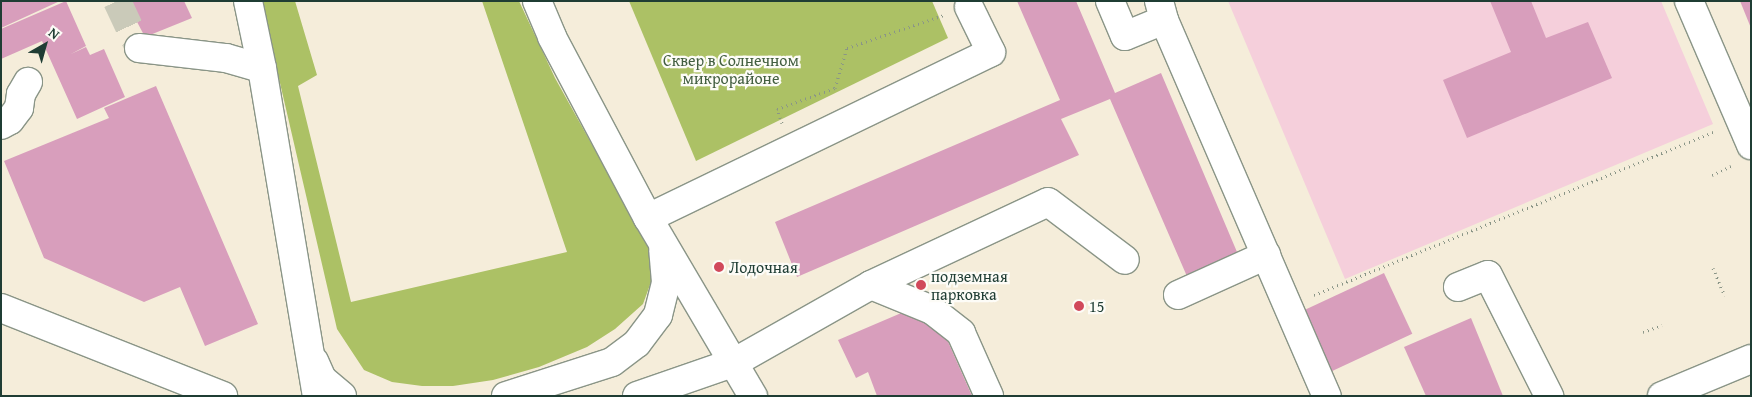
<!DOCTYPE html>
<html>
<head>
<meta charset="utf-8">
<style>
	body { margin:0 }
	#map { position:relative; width:1752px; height:397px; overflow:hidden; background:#f5edda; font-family:"Gentium Book Plus",serif }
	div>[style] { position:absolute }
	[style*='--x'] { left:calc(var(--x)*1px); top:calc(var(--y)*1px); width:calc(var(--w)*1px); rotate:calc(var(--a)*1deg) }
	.built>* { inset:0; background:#f5cfdb }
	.green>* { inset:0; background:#acc165 }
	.building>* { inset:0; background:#d89ebc; transform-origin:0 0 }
	.minor-tunnel>* { height:28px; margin-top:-14px; transform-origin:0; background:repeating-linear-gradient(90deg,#cacab9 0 28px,transparent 0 42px) }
	.path>* { height:3px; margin-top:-1.5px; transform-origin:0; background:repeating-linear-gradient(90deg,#8a9587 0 1px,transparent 0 5px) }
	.roads { filter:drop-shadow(1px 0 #8a9587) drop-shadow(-1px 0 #8a9587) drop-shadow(0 1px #8a9587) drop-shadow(0 -1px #8a9587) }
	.minor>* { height:28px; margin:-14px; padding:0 14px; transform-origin:14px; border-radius:14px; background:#fff }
	.dots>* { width:14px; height:14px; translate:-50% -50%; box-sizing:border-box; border:2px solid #fdfcf7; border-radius:50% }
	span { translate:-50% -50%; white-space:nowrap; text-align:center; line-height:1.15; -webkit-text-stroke:4.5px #fdfcf7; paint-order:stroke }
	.park-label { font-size:16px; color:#425e40 }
	.poi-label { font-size:16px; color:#1f3d34 }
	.left { translate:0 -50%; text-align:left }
	.frame { position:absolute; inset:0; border:2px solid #1f3d34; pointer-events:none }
	.north { position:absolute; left:20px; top:20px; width:50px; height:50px; -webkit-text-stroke:4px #fdfcf7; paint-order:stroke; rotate:38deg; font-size:14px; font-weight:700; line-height:20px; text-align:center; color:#1f3d34 }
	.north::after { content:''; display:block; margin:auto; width:18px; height:22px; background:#1f3d34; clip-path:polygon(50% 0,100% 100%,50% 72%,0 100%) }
</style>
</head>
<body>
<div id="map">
	<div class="built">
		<i style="clip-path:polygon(1228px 1px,1661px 1px,1713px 124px,1345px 279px)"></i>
	</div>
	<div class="green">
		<i style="clip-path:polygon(261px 1px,295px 1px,317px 75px,298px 86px,351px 302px,567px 252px,482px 1px,519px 1px,555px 78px,650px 249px,655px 271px,643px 304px,615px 329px,587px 347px,539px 367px,493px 380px,453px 386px,422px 386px,392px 382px,364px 370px,337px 329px)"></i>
		<i style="clip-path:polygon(629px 1px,932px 1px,948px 38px,696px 161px)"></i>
	</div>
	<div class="building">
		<i style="clip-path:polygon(1px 1px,60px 1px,1px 28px)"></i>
		<i style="clip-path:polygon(66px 1px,86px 46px,71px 54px,86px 47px,90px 55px,104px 49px,125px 97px,77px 119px,42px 41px,1px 59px,1px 29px)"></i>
		<i style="clip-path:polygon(126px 1px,184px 1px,192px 18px,145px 37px)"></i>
		<i style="clip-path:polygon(1017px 1px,1076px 1px,1115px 93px,1161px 73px,1240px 259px,1189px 281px,1110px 99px,1061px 119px,1079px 155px,797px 277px,775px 222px,1060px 100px)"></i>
		<i style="clip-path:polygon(1490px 1px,1531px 1px,1546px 38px,1588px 22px,1612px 78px,1467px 138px,1443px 80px,1511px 52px)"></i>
		<i style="clip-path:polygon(1740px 1px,1751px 1px,1751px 28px)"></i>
		<i style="clip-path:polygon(156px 86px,258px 324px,205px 346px,180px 287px,144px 302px,44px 258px,4px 161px,109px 118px,104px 108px)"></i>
		<i style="left:1384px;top:273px;width:67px;height:99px;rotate:65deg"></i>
		<i style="clip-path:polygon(913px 308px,938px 319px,972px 396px,877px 396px,868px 372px,856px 378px,838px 340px)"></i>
		<i style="clip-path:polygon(1471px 318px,1503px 396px,1426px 396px,1404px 347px)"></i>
	</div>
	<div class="minor-tunnel">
		<i style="--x:117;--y:1;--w:52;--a:64.9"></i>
	</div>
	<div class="path">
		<i style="--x:782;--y:123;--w:15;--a:-110"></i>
		<i style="--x:777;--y:109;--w:62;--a:-19.9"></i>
		<i style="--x:835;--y:88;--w:42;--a:-73.3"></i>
		<i style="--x:847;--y:48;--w:102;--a:-18.8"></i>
		<i style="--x:1712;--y:175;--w:21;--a:-25"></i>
		<i style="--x:1713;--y:268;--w:30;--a:67"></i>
		<i style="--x:1314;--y:295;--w:433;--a:-22.2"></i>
		<i style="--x:1643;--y:332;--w:20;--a:-20"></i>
	</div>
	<div class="roads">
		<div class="minor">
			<i style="--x:248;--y:1;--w:68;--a:78.2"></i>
			<i style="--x:262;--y:68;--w:333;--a:80.5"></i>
			<i style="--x:537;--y:1;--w:39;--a:67"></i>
			<i style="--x:552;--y:37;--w:205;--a:62.1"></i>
			<i style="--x:648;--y:218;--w:207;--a:59.5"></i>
			<i style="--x:1110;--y:1;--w:38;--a:67"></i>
			<i style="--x:1125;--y:36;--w:42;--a:-22.3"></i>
			<i style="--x:1159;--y:1;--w:20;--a:75"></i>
			<i style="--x:1164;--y:20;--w:410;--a:66.6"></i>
			<i style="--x:1689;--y:1;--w:157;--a:66.7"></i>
			<i style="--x:139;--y:48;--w:88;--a:6.6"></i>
			<i style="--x:226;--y:58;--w:37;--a:16"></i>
			<i style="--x:1;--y:125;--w:10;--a:-29"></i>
			<i style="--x:10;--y:120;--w:15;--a:-53"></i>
			<i style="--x:19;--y:108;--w:14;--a:-82"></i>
			<i style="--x:21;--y:94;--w:14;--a:-60"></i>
			<i style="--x:648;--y:218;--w:381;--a:-25.8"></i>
			<i style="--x:991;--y:52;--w:50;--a:-116.1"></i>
			<i style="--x:871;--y:285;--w:195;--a:-25.1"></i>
			<i style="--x:1048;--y:202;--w:96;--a:37"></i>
			<i style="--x:1458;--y:287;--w:32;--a:-22"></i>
			<i style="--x:1488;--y:275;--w:136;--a:63.2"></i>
			<i style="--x:1178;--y:295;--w:97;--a:-24.4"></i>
			<i style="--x:1;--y:308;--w:239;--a:21.6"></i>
			<i style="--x:314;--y:361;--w:20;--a:66"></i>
			<i style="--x:322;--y:379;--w:26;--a:40"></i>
			<i style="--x:506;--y:396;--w:111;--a:-17.8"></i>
			<i style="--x:612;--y:362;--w:31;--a:-37"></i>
			<i style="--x:637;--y:343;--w:35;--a:-53"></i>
			<i style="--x:658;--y:315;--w:34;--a:-76"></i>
			<i style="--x:666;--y:282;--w:32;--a:-95"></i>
			<i style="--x:637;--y:396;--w:104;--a:-19.1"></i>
			<i style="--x:735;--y:362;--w:156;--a:-29.5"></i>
			<i style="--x:871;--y:285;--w:66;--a:22.3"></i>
			<i style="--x:932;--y:310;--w:37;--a:38"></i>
			<i style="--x:961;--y:333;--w:69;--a:66"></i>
			<i style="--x:1662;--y:396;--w:96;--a:-22.6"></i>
		</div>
	</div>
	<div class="dots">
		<i style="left:719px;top:267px;background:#d1495b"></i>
		<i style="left:921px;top:285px;background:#d1495b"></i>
		<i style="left:1079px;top:306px;background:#d1495b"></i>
	</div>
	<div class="park-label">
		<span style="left:731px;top:69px">Сквер в Солнечном<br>микрорайоне</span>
	</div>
	<div class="poi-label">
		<span class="left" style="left:729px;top:267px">Лодочная</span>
		<span class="left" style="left:931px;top:285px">подземная<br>парковка</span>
		<span class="left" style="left:1089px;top:306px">15</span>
	</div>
	<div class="frame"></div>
	<div class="north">N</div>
</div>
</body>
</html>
